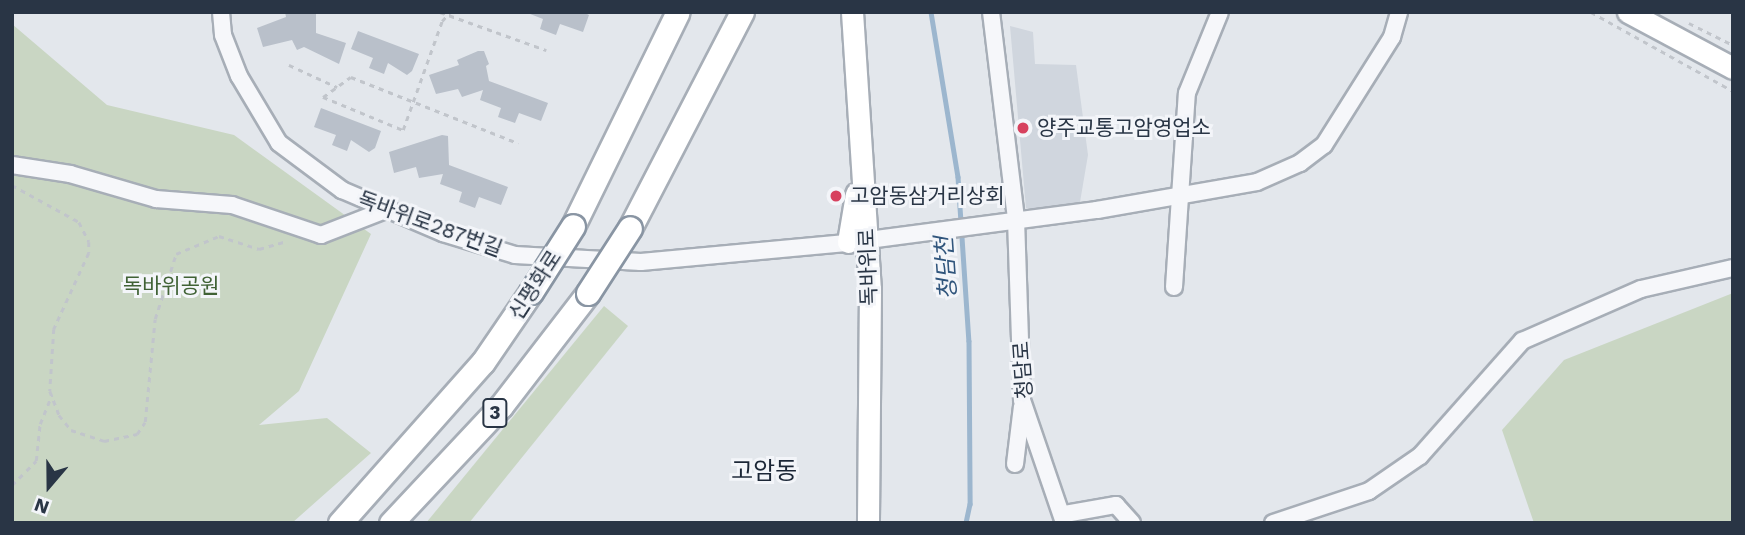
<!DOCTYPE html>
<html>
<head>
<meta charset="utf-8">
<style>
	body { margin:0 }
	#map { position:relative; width:1745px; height:535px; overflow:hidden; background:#e3e7ec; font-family:"Work Sans","Noto Sans KR",sans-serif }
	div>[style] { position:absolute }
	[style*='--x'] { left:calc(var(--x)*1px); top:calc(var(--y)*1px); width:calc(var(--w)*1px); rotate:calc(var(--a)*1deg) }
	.built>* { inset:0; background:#d0d6de }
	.green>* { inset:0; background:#c9d6c3 }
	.stream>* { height:4.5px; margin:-2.25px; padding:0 2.25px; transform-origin:2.25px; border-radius:2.25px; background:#9cb6ce }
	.building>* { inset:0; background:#b9c0ca }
	.path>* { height:2.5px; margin-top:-1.25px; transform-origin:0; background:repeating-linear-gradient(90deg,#c1c5cb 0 5px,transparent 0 10px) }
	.roads { filter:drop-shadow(2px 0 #a7aeb7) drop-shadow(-2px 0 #a7aeb7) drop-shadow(0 2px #a7aeb7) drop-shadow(0 -2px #a7aeb7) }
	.minor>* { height:16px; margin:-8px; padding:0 8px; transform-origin:8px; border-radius:8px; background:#f6f7fa }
	.major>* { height:21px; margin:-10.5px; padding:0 10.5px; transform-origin:10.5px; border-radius:10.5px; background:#fff }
	.highway>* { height:23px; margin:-11.5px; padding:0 11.5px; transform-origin:11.5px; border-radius:11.5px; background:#fff }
	.bridges { filter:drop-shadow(2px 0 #8995a3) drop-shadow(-2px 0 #8995a3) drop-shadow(0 2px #8995a3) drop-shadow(0 -2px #8995a3) }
	.highway-bridge>* { height:23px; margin:-11.5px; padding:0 11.5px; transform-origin:11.5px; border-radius:11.5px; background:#fff }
	.dots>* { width:19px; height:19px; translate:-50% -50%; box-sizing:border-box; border:4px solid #f3f5f9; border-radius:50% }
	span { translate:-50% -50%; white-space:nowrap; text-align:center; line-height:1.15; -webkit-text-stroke:6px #f3f5f9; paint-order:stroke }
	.shield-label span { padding:2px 5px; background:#f3f5f9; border:2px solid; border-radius:5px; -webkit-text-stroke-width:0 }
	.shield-label { font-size:19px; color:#293545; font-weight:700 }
	.poi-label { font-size:21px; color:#293545 }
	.left { translate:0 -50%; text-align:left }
	.street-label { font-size:21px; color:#293545 }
	.park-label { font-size:21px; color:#406235 }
	.water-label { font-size:23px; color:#30557c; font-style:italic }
	.quarter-label { font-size:24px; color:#1b2636 }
	.frame { position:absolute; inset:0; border:14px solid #293545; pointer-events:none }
	.north { position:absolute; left:14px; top:451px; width:70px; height:70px; -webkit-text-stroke:5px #f3f5f9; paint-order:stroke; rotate:200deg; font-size:19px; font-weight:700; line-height:28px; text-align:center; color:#293545 }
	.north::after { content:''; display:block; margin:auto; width:24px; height:32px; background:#293545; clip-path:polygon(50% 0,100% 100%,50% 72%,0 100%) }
</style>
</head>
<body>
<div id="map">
	<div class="built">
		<i style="clip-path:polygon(1010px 26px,1033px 32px,1035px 64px,1076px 65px,1088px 155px,1079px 208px,1026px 208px)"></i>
	</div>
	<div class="green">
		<i style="clip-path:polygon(12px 24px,107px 105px,234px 135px,371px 234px,299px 391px,259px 425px,327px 418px,371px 453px,292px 523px,12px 523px)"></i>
		<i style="clip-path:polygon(1733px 293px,1733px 523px,1534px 523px,1502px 430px,1564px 360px)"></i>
		<i style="clip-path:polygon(604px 306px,628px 326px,469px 523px,426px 523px)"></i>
	</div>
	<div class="stream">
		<i style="--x:931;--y:12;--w:167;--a:80.7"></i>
		<i style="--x:958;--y:177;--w:164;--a:86.2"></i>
		<i style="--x:969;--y:341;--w:163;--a:89.6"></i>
		<i style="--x:970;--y:504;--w:19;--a:102"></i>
	</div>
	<div class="building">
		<i style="clip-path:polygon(285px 12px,316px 12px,316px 33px,346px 43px,339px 64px,304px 47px,297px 50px,292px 40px,263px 47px,257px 28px,286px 17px)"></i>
		<i style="clip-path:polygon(525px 12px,583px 12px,589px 15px,583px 32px,560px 24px,556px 35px,540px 29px,543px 19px)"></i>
		<i style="clip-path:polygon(358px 31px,419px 54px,412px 71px,407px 75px,388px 63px,384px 74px,369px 68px,373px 58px,351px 49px)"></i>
		<i style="clip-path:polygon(478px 51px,484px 51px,489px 64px,486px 66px,489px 81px,548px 103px,541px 121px,519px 113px,515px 123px,498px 117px,501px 108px,480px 100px,483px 90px,462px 97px,458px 89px,436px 94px,429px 75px,459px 65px,457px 60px)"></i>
		<i style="clip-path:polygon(321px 108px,381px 131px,375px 148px,369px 152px,351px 140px,347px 151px,332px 145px,336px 135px,314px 127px)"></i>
		<i style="clip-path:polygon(442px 135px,448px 136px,449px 165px,508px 187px,501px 205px,479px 197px,475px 208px,459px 202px,462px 192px,440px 184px,443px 174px,419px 178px,416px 167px,394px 173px,389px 152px)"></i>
	</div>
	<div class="path">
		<i style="--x:440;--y:12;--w:113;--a:19.7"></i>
		<i style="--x:1591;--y:12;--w:162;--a:29.1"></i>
		<i style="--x:1689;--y:23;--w:49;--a:26.6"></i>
		<i style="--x:289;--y:65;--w:53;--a:24.6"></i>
		<i style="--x:323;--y:97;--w:34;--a:-36"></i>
		<i style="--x:351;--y:77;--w:180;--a:21.6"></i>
		<i style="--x:323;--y:97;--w:87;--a:22.4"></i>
		<i style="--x:403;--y:130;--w:116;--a:-70.3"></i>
		<i style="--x:442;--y:21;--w:12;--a:-48"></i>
		<i style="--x:12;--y:185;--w:77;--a:28.9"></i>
		<i style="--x:79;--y:222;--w:22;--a:63"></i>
		<i style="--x:89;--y:242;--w:11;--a:90"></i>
		<i style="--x:89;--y:253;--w:84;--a:114.7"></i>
		<i style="--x:54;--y:329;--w:62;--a:93.7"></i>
		<i style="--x:50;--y:391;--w:26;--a:69"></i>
		<i style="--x:59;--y:415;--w:19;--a:51"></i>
		<i style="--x:71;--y:430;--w:35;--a:18"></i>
		<i style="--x:104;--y:441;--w:34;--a:-12"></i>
		<i style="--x:137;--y:434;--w:14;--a:-56"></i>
		<i style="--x:145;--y:422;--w:103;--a:-84.5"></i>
		<i style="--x:155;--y:319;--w:68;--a:-72.1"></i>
		<i style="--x:176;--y:254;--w:47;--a:-22.7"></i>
		<i style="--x:219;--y:236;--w:42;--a:18"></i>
		<i style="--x:259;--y:249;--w:29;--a:-16"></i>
		<i style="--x:12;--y:485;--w:34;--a:-45"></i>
		<i style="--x:36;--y:461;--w:37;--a:-84"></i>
		<i style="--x:40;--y:424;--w:31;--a:-68"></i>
	</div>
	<div class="roads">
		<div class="minor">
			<i style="--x:221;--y:12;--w:23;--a:85"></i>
			<i style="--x:223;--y:35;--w:44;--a:68.7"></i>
			<i style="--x:239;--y:76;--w:78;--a:59.2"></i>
			<i style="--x:279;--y:143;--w:79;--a:36.7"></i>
			<i style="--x:342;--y:190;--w:110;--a:23.1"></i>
			<i style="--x:443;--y:233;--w:75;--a:17"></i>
			<i style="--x:515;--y:255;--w:126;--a:3.2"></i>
			<i style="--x:641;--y:262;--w:206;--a:-5.3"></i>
			<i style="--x:846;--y:243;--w:253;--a:-7.5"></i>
			<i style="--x:1097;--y:210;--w:162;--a:-9.9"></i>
			<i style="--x:1257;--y:182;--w:47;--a:-23.8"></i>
			<i style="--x:1300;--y:163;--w:30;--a:-37"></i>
			<i style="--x:1324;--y:145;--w:128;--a:-57.8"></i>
			<i style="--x:1392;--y:37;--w:26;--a:-74"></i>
			<i style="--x:991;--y:12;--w:209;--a:83.1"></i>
			<i style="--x:1016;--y:219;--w:181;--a:88.1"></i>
			<i style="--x:1022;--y:400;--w:130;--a:71.1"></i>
			<i style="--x:12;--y:165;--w:59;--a:8.8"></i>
			<i style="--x:70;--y:174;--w:90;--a:16.2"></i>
			<i style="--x:156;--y:199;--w:76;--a:4.5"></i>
			<i style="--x:232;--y:205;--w:94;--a:18.6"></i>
			<i style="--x:321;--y:235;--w:69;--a:-21.3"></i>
			<i style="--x:1174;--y:287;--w:194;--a:-86.2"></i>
			<i style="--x:1187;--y:93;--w:87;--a:-67.8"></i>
			<i style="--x:1015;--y:464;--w:58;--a:-83.1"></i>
			<i style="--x:1065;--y:514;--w:52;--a:-10"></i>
			<i style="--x:1116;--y:505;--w:24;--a:48"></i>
			<i style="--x:1273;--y:523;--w:101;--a:-18.4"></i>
			<i style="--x:1369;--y:491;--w:62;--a:-34.5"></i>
			<i style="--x:1420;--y:456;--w:154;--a:-48.4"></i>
			<i style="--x:1522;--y:341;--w:130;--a:-23.6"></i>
			<i style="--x:1641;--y:289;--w:94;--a:-12.9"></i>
		</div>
		<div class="major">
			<i style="--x:852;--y:12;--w:278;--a:86.3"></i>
			<i style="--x:870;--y:289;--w:234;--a:90.5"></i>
			<i style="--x:1628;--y:12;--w:119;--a:28.1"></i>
			<i style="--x:848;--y:242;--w:49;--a:-80.5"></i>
		</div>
		<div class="highway">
			<i style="--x:573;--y:226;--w:238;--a:-63.9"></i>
			<i style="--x:630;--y:228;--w:243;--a:-62.6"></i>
			<i style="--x:340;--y:523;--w:215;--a:-48.4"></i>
			<i style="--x:483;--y:362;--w:85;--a:-55.6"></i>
			<i style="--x:391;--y:523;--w:161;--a:-46.8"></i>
			<i style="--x:501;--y:406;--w:143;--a:-52.4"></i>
		</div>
	</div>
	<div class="bridges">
		<div class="highway-bridge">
			<i style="--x:531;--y:292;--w:78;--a:-57.5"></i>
			<i style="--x:588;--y:293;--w:77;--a:-57.1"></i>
		</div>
	</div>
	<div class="dots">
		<i style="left:1023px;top:128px;background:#d7415e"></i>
		<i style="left:836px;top:196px;background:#d7415e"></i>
	</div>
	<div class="shield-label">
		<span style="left:495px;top:413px">3</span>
	</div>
	<div class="poi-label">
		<span class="left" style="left:1037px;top:128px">양주교통고암영업소</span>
		<span class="left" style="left:850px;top:196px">고암동삼거리상회</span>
	</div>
	<div class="street-label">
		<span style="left:430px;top:224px;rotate:20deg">독바위로287번길</span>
		<span style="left:868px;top:267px;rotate:-92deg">독바위로</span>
		<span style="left:535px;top:285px;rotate:-57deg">신평화로</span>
		<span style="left:1023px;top:370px;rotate:-94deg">청담로</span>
	</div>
	<div class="park-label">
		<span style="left:171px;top:286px">독바위공원</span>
	</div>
	<div class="water-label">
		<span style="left:947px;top:268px;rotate:-94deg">청담천</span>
	</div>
	<div class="quarter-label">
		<span style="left:764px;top:472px">고암동</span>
	</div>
	<div class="frame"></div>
	<div class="north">N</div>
</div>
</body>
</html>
